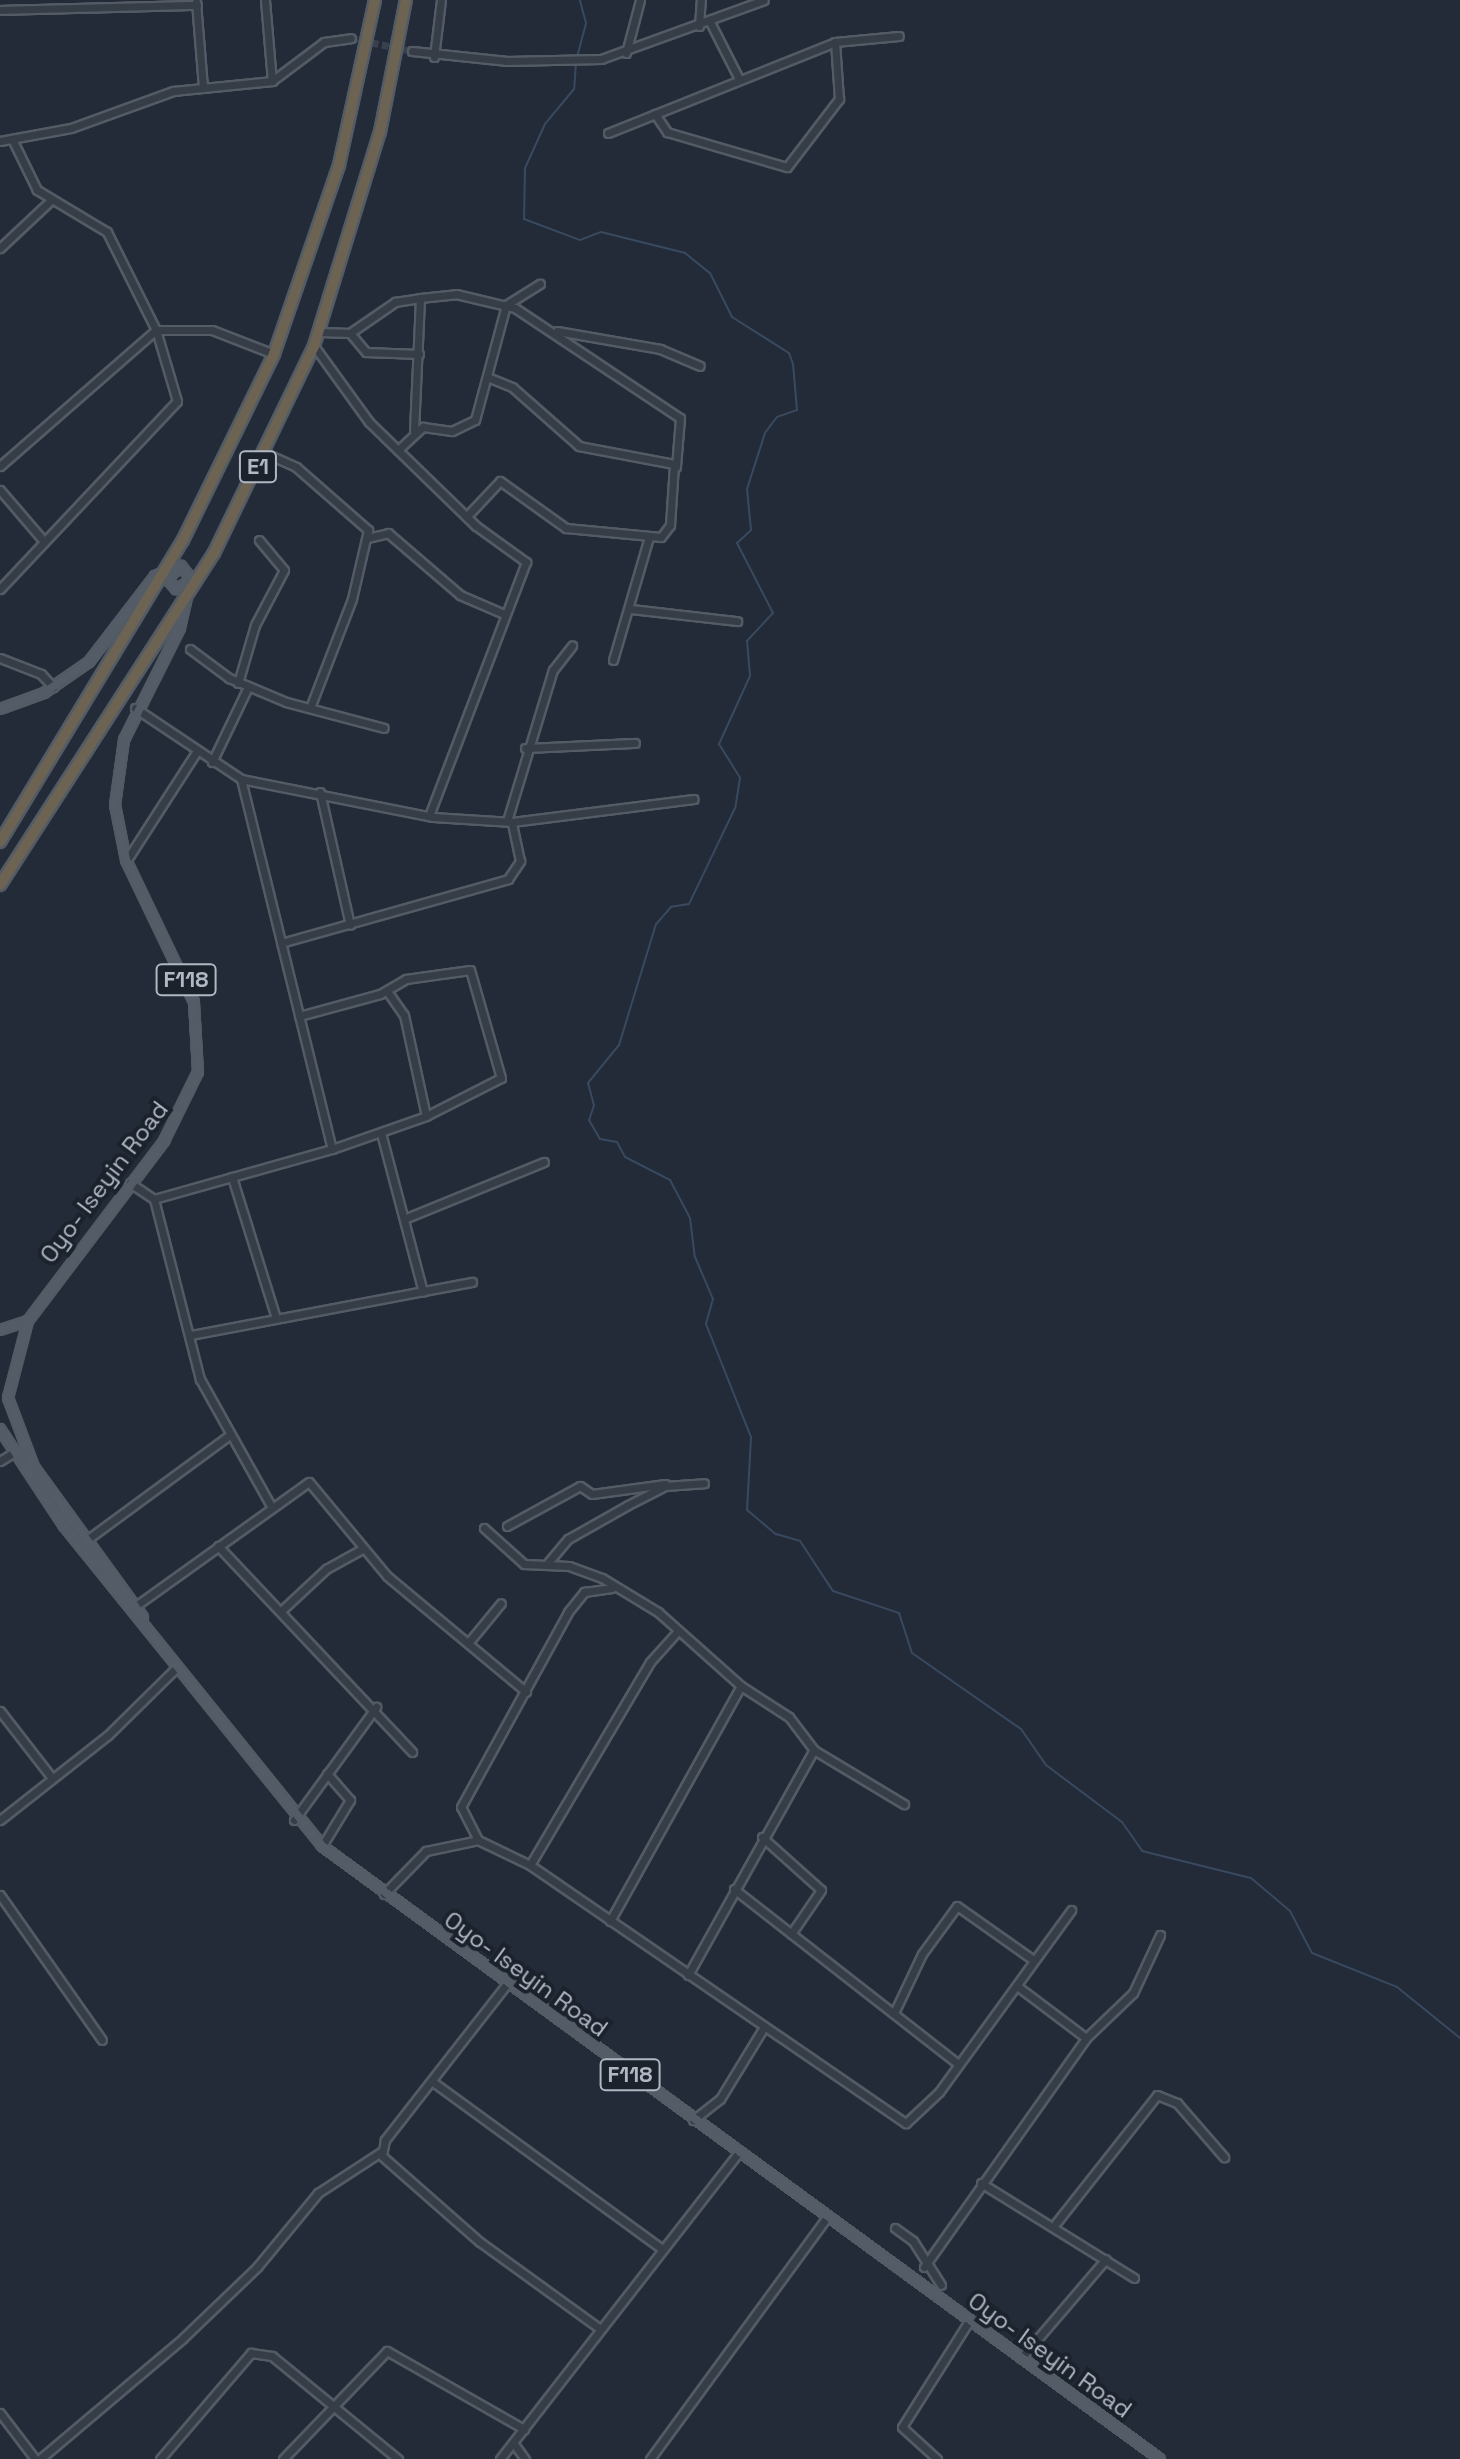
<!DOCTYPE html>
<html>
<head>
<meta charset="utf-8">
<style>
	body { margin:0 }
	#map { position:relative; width:1460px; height:2459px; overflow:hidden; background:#222b37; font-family:"Space Grotesk",sans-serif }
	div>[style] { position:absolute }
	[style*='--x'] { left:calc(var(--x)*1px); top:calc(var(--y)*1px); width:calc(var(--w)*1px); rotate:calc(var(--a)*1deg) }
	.stream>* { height:2px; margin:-1px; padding:0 1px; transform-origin:1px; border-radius:1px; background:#39495f }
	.minor-tunnel>* { height:7px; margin-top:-3.5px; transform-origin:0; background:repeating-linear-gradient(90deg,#37404c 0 7px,transparent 0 10.5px) }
	.roads { filter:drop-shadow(2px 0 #535b65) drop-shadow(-2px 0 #535b65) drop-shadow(0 2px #535b65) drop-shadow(0 -2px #535b65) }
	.minor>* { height:7px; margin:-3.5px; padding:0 3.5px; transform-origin:3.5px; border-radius:3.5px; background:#363d47 }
	.major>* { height:8px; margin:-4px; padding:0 4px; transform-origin:4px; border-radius:4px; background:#545c67 }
	.highway>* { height:10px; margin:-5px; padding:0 5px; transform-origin:5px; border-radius:5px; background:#6d6353 }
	span { translate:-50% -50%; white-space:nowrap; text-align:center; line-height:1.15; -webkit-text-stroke:8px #1b222c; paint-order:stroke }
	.shield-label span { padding:2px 6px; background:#1b222c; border:2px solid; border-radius:6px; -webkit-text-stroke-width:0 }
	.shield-label { font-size:22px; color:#b0b8c4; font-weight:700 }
	.street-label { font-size:24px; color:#b0b8c4 }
</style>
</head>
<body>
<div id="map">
	<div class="stream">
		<i style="--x:577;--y:57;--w:35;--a:-75"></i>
		<i style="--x:586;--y:23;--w:24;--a:-105"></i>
		<i style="--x:576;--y:63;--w:26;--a:94"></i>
		<i style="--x:574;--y:89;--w:45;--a:129.6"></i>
		<i style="--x:545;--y:124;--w:48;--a:114.4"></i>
		<i style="--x:525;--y:168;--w:51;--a:91.1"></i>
		<i style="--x:524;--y:219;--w:60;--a:20.6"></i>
		<i style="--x:580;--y:240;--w:22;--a:-21"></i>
		<i style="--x:601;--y:232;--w:87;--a:14"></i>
		<i style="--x:685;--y:253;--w:32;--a:39"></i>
		<i style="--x:710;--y:273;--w:49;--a:63.4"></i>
		<i style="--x:732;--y:317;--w:67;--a:32.3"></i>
		<i style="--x:789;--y:353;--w:12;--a:70"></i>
		<i style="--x:793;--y:364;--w:46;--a:85"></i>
		<i style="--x:797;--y:410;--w:21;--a:161"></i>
		<i style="--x:777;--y:417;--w:20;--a:127"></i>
		<i style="--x:765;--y:433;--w:59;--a:107.8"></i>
		<i style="--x:747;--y:489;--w:41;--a:84.4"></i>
		<i style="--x:751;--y:530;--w:19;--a:137"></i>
		<i style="--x:737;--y:543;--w:79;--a:62.8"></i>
		<i style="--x:773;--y:613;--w:38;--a:133"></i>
		<i style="--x:747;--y:641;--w:35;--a:85"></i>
		<i style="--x:750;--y:676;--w:75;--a:114.5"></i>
		<i style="--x:719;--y:744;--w:40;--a:58"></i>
		<i style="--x:740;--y:778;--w:30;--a:99"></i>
		<i style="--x:735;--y:808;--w:106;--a:115.6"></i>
		<i style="--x:689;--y:904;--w:18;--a:171"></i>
		<i style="--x:671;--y:907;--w:23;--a:131"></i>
		<i style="--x:656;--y:924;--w:127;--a:107"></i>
		<i style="--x:619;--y:1045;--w:49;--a:129.2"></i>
		<i style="--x:588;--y:1083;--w:23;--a:75"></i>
		<i style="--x:594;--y:1105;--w:16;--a:108"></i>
		<i style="--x:589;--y:1120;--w:22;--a:60"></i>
		<i style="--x:600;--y:1139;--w:17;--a:10"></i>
		<i style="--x:617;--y:1142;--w:17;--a:62"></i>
		<i style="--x:625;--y:1157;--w:51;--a:27.1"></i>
		<i style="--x:670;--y:1180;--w:43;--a:62.2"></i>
		<i style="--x:690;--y:1218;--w:39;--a:83"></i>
		<i style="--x:695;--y:1257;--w:46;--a:66.8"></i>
		<i style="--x:713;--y:1299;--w:26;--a:106"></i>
		<i style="--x:706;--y:1324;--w:122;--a:68.3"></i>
		<i style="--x:751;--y:1437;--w:73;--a:93.1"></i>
		<i style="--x:747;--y:1510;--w:38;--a:40"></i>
		<i style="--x:776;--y:1534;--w:25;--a:16"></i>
		<i style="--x:800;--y:1541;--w:60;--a:56.6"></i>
		<i style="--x:833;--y:1591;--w:70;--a:18.4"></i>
		<i style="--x:899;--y:1613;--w:42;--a:72"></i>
		<i style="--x:912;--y:1653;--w:133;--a:34.9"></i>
		<i style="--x:1021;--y:1729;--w:44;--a:55.2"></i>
		<i style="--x:1046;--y:1765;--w:95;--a:36.9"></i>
		<i style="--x:1122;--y:1822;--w:35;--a:55"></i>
		<i style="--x:1142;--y:1851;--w:112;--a:13.9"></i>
		<i style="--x:1251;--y:1878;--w:51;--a:40.2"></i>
		<i style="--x:1290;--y:1911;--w:47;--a:62.4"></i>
		<i style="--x:1312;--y:1953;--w:92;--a:21.8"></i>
		<i style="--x:1397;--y:1987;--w:81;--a:39"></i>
	</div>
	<div class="minor-tunnel">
		<i style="--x:351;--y:38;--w:62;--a:12"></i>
	</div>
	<div class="roads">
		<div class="minor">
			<i style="--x:265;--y:0;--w:81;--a:85.1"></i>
			<i style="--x:196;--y:2;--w:86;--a:85.3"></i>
			<i style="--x:0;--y:10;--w:197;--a:-1.5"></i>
			<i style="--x:710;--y:22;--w:64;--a:63"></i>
			<i style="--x:699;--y:26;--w:26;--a:-86"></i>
			<i style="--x:412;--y:51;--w:96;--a:6"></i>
			<i style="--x:507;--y:61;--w:94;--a:-1.2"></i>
			<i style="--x:601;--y:59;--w:173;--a:-19.9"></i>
			<i style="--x:626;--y:53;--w:55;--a:-75.2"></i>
			<i style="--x:434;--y:57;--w:57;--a:-83"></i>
			<i style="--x:655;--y:114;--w:22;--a:56"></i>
			<i style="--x:667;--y:132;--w:125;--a:16.3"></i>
			<i style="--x:787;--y:167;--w:86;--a:-52.6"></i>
			<i style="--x:839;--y:99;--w:57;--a:-94"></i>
			<i style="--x:608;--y:133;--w:245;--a:-21.8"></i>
			<i style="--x:835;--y:42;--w:64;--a:-5.4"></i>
			<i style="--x:0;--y:141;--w:72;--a:-10.4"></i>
			<i style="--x:71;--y:128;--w:109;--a:-19.9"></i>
			<i style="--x:173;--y:91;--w:100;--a:-5.8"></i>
			<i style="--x:272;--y:81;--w:65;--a:-36.9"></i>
			<i style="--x:324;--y:42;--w:27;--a:-8"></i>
			<i style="--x:0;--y:248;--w:69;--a:-43.2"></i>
			<i style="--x:557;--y:331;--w:105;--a:9.9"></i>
			<i style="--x:660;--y:349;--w:43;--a:23"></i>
			<i style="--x:320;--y:332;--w:30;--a:2"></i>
			<i style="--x:350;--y:333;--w:55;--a:-34.6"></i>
			<i style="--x:395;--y:302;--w:25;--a:-9"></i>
			<i style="--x:420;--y:298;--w:36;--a:-6"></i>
			<i style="--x:456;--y:294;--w:61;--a:13.3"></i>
			<i style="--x:515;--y:308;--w:198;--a:33.7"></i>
			<i style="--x:680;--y:418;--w:49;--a:94.7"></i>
			<i style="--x:350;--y:333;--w:25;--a:50"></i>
			<i style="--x:366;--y:352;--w:53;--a:2.2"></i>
			<i style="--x:314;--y:346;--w:94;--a:54.1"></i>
			<i style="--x:369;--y:422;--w:149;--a:44.2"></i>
			<i style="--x:476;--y:526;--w:62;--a:35.8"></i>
			<i style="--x:526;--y:562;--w:272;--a:110.9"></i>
			<i style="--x:414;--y:431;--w:133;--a:-87.4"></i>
			<i style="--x:398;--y:450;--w:34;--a:-43"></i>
			<i style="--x:423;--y:427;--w:29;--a:8"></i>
			<i style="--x:452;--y:431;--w:25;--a:-26"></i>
			<i style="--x:475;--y:420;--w:119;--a:-74.9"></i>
			<i style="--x:506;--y:305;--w:40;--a:-32"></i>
			<i style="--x:265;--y:453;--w:34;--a:24"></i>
			<i style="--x:296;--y:467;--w:96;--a:41.2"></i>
			<i style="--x:368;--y:530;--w:71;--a:103.1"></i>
			<i style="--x:352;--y:599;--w:117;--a:111.1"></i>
			<i style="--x:0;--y:466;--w:207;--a:-41.1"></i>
			<i style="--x:156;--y:330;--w:56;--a:0"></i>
			<i style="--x:212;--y:330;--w:66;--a:21.2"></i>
			<i style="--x:0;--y:490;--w:65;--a:49.4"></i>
			<i style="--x:467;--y:516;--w:48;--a:-46.7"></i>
			<i style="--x:500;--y:481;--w:81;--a:35.5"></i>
			<i style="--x:566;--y:528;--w:95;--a:5.4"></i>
			<i style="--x:661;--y:537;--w:15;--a:-53"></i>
			<i style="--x:670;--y:525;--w:61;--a:-86.2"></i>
			<i style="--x:674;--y:464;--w:97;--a:-169.3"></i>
			<i style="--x:579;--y:446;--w:89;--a:-138.6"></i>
			<i style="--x:512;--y:387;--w:24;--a:-158"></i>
			<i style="--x:367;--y:538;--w:22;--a:-13"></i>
			<i style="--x:388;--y:533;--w:95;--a:40.7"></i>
			<i style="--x:460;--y:595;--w:48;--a:23.4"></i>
			<i style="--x:0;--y:589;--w:258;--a:-46.7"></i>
			<i style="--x:177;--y:401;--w:74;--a:-106.5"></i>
			<i style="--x:156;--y:330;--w:110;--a:-116.6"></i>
			<i style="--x:107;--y:232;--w:82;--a:-149"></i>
			<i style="--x:37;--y:190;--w:57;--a:-116.1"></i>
			<i style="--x:631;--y:609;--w:107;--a:6.5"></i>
			<i style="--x:190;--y:649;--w:49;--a:36.6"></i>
			<i style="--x:229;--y:678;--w:62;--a:22.8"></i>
			<i style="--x:286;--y:702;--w:101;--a:14.9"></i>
			<i style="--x:0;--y:658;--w:44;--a:21.3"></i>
			<i style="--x:41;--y:674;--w:18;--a:47"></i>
			<i style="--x:613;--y:660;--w:128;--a:-73.7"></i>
			<i style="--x:238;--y:683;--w:60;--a:-73.7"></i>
			<i style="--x:255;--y:625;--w:62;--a:-62.2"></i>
			<i style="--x:284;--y:570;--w:39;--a:-130"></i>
			<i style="--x:135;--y:708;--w:128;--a:33.8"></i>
			<i style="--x:241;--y:779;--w:196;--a:11.2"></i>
			<i style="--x:433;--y:817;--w:79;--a:3.6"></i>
			<i style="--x:512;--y:822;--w:183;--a:-7.2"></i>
			<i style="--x:525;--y:748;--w:110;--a:-2.6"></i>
			<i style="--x:212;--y:762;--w:83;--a:-64.4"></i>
			<i style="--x:241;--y:779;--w:381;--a:76.2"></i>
			<i style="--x:320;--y:792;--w:136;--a:77.3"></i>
			<i style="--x:507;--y:821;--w:158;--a:-73.1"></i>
			<i style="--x:553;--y:670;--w:31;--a:-52"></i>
			<i style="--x:128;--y:858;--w:124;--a:-57.2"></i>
			<i style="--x:281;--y:943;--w:236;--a:-15.7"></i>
			<i style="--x:508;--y:879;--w:22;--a:-56"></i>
			<i style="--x:520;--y:861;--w:40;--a:-102"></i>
			<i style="--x:387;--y:991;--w:29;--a:55"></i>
			<i style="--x:404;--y:1015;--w:103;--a:77.7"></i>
			<i style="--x:381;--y:1133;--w:164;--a:75.2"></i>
			<i style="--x:232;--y:1177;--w:145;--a:72.7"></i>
			<i style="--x:130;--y:1183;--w:29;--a:34"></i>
			<i style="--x:154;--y:1199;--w:185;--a:-15.7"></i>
			<i style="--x:332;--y:1149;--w:100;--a:-19.3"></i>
			<i style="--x:426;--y:1116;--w:84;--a:-26.9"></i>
			<i style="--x:501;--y:1078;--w:112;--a:-106"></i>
			<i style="--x:470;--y:970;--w:65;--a:172"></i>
			<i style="--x:406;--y:979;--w:30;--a:150"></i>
			<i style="--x:380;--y:994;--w:84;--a:164.8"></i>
			<i style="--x:154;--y:1199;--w:186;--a:75.7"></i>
			<i style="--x:200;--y:1379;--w:143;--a:60.8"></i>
			<i style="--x:404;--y:1219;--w:151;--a:-22.2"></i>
			<i style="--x:191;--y:1335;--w:286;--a:-10.7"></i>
			<i style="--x:0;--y:1461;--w:15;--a:-32"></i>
			<i style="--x:507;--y:1526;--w:83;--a:-28.7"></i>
			<i style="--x:580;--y:1486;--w:14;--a:34"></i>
			<i style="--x:592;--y:1494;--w:74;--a:-7.8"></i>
			<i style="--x:484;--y:1528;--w:54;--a:42"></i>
			<i style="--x:524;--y:1564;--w:45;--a:2.5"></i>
			<i style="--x:569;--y:1566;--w:35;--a:20"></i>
			<i style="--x:602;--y:1578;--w:66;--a:31.3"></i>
			<i style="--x:658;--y:1612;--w:111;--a:41.7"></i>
			<i style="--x:741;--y:1686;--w:57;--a:32.9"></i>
			<i style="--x:789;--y:1717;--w:41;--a:52.9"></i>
			<i style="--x:814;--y:1750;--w:105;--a:31"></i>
			<i style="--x:88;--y:1539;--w:174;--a:-36.3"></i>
			<i style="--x:218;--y:1546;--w:283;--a:46.7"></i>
			<i style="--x:546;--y:1565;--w:34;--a:-50"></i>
			<i style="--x:568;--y:1539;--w:69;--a:-29.5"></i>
			<i style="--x:628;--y:1505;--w:42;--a:-27.2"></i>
			<i style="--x:665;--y:1486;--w:39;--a:-4"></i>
			<i style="--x:137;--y:1605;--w:211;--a:-35.6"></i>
			<i style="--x:309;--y:1482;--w:122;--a:50.3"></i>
			<i style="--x:387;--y:1576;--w:181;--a:39.8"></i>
			<i style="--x:281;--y:1611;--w:62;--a:-43"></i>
			<i style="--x:326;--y:1569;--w:39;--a:-29"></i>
			<i style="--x:469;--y:1642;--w:50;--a:-50.6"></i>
			<i style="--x:0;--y:1711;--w:85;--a:52.2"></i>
			<i style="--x:0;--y:1820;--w:137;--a:-38.2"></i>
			<i style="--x:108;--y:1735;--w:97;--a:-44.6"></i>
			<i style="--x:294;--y:1820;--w:140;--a:-54"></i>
			<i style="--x:762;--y:1837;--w:79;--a:41.9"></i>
			<i style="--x:821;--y:1890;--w:53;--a:124.3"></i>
			<i style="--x:478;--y:1840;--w:37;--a:-117"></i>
			<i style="--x:461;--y:1807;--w:222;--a:-61.2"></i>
			<i style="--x:568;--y:1612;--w:26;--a:-51"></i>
			<i style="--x:584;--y:1592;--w:28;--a:-8"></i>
			<i style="--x:322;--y:1846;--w:54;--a:-58.7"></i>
			<i style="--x:350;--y:1800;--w:35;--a:-131"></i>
			<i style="--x:530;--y:1865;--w:236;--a:-59.4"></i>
			<i style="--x:650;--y:1662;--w:39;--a:-48"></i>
			<i style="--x:734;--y:1889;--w:284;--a:38"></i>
			<i style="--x:384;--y:1894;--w:60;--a:-45.7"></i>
			<i style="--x:426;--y:1851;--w:53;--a:-11.9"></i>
			<i style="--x:478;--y:1840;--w:58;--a:25.7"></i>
			<i style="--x:530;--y:1865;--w:456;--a:34.5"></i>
			<i style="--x:906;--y:2123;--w:45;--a:-43.2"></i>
			<i style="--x:939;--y:2092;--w:225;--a:-54"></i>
			<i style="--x:0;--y:1895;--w:177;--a:54.9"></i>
			<i style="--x:610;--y:1921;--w:269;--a:-60.9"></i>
			<i style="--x:688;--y:1975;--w:258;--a:-60.8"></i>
			<i style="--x:506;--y:1985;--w:197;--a:128"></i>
			<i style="--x:385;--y:2140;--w:16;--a:101"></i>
			<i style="--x:382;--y:2156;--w:130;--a:41.3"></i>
			<i style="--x:480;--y:2242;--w:148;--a:35.9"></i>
			<i style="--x:1017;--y:1986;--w:86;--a:37"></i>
			<i style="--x:894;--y:2013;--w:65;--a:-64.6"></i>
			<i style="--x:922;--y:1954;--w:59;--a:-53.9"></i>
			<i style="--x:957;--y:1906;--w:92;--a:35.2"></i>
			<i style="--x:433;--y:2082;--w:282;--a:36.1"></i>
			<i style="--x:693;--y:2120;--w:34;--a:-38"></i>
			<i style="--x:720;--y:2099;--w:84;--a:-58.6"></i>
			<i style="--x:981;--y:2183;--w:180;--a:31.8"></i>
			<i style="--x:1056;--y:2223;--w:163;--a:-51.7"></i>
			<i style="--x:1157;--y:2095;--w:22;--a:22"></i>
			<i style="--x:1177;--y:2103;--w:72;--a:49"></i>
			<i style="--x:895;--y:2228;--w:22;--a:36"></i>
			<i style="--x:913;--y:2241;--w:52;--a:57.5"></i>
			<i style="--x:924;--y:2267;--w:281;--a:-54.7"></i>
			<i style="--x:1086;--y:2038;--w:65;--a:-43.8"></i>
			<i style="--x:1133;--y:1993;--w:64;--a:-65"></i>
			<i style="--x:1021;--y:2358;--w:130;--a:-49.4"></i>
			<i style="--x:0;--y:2413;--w:58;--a:52.7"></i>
			<i style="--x:514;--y:2444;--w:19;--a:54"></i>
			<i style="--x:40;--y:2459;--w:187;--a:-40.2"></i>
			<i style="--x:183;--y:2338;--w:103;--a:-43.8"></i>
			<i style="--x:257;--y:2267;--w:96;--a:-50.5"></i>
			<i style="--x:318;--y:2193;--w:75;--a:-33.1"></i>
			<i style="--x:160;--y:2459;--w:140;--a:-49.4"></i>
			<i style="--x:251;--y:2353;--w:21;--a:8"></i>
			<i style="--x:272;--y:2356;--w:163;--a:39.3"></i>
			<i style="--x:283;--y:2459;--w:150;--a:-46.1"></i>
			<i style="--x:387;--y:2351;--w:158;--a:29.7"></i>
			<i style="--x:500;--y:2459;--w:388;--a:-52.1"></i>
			<i style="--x:650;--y:2459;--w:300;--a:-53.8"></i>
			<i style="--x:937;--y:2459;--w:47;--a:-137.6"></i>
			<i style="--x:902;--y:2427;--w:125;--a:-57.7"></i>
		</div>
		<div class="major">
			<i style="--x:168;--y:567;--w:14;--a:86"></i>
			<i style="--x:169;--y:581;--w:11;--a:49"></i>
			<i style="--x:176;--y:589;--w:18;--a:-29"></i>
			<i style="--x:192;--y:580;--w:18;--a:-128"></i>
			<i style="--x:181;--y:566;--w:16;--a:137"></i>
			<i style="--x:0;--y:709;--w:47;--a:-20"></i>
			<i style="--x:44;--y:693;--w:55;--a:-34.6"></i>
			<i style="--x:89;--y:662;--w:108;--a:-52.5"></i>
			<i style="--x:155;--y:576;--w:25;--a:-23"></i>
			<i style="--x:0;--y:1330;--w:29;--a:-18"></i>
			<i style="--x:0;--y:1429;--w:116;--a:56.6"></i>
			<i style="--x:64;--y:1526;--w:411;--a:51.1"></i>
			<i style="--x:322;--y:1846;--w:1038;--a:36.19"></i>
			<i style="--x:143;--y:1617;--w:185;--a:-126"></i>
			<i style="--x:34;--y:1467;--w:74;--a:-110.6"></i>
			<i style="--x:8;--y:1398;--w:80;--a:-75.4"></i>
			<i style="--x:28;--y:1321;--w:226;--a:-52.9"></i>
			<i style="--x:164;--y:1141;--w:77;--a:-63.8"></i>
			<i style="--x:198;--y:1072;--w:70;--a:-93.3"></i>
			<i style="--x:194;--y:1002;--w:157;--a:-115.6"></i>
			<i style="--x:126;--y:860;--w:56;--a:-101.3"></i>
			<i style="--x:115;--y:805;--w:66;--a:-82.1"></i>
			<i style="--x:124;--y:740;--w:125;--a:-63.4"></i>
			<i style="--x:180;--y:628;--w:53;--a:-77"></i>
		</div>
		<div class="highway">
			<i style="--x:0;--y:842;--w:353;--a:-58.8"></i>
			<i style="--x:183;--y:540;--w:207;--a:-63.9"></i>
			<i style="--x:274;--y:354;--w:200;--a:-71"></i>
			<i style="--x:339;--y:165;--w:169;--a:-77.7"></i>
			<i style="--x:0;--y:885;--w:395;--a:-57.2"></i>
			<i style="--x:214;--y:553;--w:230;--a:-64.2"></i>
			<i style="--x:314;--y:346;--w:224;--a:-72.9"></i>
			<i style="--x:380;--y:132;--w:135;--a:-78.9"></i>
		</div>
	</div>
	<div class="shield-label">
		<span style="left:258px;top:467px">E1</span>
		<span style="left:186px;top:980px">F118</span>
		<span style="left:630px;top:2075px">F118</span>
	</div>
	<div class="street-label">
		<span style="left:104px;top:1182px;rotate:-53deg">Oyo- Iseyin Road</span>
		<span style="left:526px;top:1974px;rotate:36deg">Oyo- Iseyin Road</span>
		<span style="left:1050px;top:2355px;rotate:36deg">Oyo- Iseyin Road</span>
	</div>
</div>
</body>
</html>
